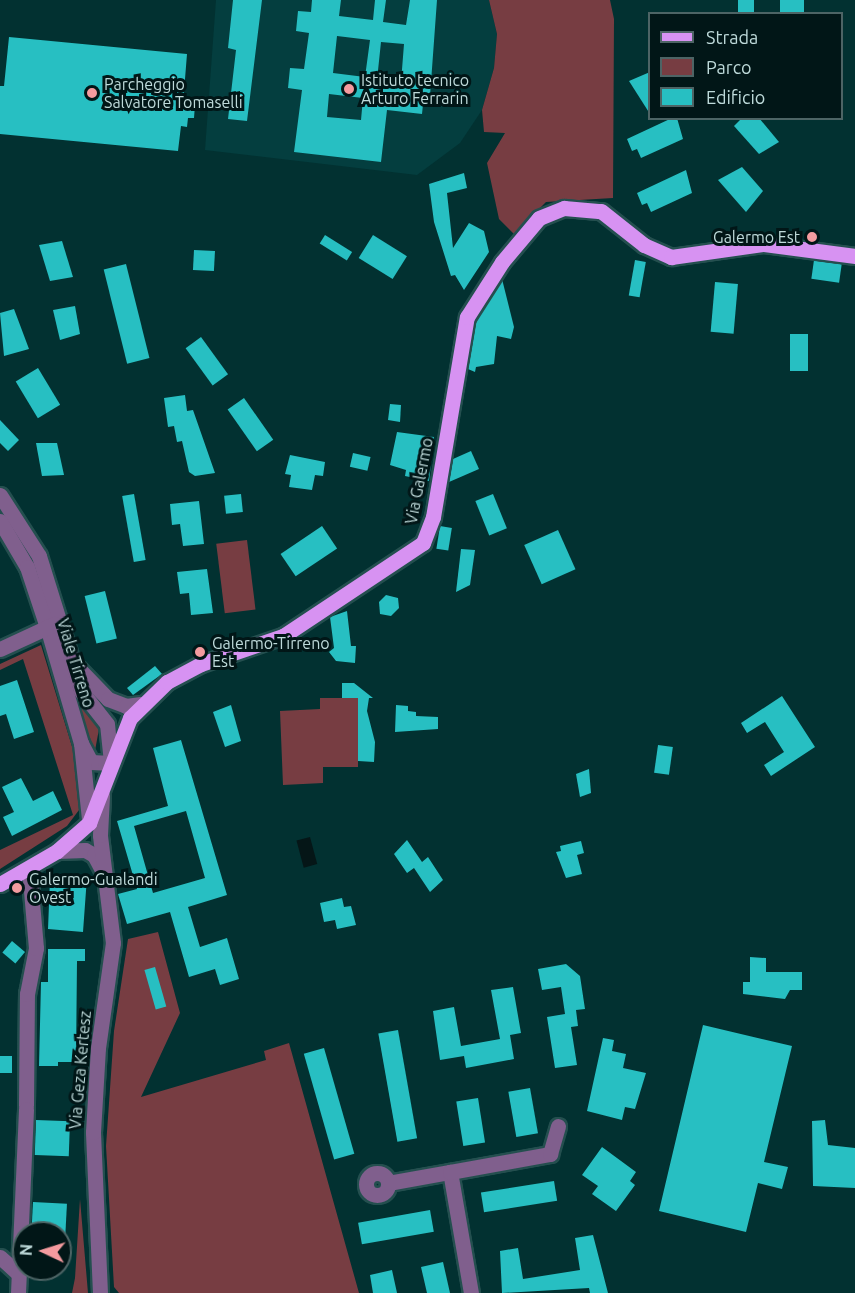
<!DOCTYPE html>
<html>
<head>
<meta charset="utf-8">
<style>
	body { margin:0 }
	#map { position:relative; width:855px; height:1293px; overflow:hidden; background:#023131; font-family:Ubuntu,sans-serif }
	div>[style] { position:absolute }
	[style*='--x'] { left:calc(var(--x)*1px); top:calc(var(--y)*1px); width:calc(var(--w)*1px); rotate:calc(var(--a)*1deg) }
	.built>* { inset:0; background:#043e3f }
	.green>* { inset:0; background:#773d42; transform-origin:0 0 }
	.water>* { inset:0; background:#051617; transform-origin:0 0 }
	.building>* { inset:0; background:#27bfc2; transform-origin:0 0 }
	.roads { filter:drop-shadow(2px 0 #244f4f) drop-shadow(-2px 0 #244f4f) drop-shadow(0 2px #244f4f) drop-shadow(0 -2px #244f4f) }
	.minor>* { height:15px; margin:-7.5px; padding:0 7.5px; transform-origin:7.5px; border-radius:7.5px; background:#805f8d }
	.minor>.ring { margin:-7.5px; padding:0; box-sizing:content-box; background:none; border:15px solid #805f8d; border-radius:50% }
	.major>* { height:15px; margin:-7.5px; padding:0 7.5px; transform-origin:7.5px; border-radius:7.5px; background:#d792f2 }
	.dots>* { width:16px; height:16px; translate:-50% -50%; box-sizing:border-box; border:3px solid #011617; border-radius:50% }
	span { translate:-50% -50%; white-space:nowrap; text-align:center; line-height:1.15; -webkit-text-stroke:6px #011617; paint-order:stroke }
	.poi-label { font-size:16px; color:#bedada }
	.left { translate:0 -50%; text-align:left }
	.right { translate:-100% -50%; text-align:right }
	.street-label { font-size:16px; color:#bedada }
	.legend { position:absolute; left:648px; top:12px; width:195px; height:108px; box-sizing:border-box; background:#011617; border:2px solid #4d6465; margin:0; padding:8px 10px; list-style:none; font-size:18px; color:#bedada }
	.legend li { display:flex; align-items:center; gap:12px; height:30px }
	.legend b { width:30px; border:2px solid #4d6465 }
	.north { position:absolute; left:12px; top:1221px; width:60px; height:60px; box-sizing:border-box; background:#011617; border:2px solid #4d6465; border-radius:50%; rotate:274deg; font-size:16px; font-weight:700; line-height:24px; text-align:center; color:#bedada }
	.north::after { content:''; display:block; margin:auto; width:21px; height:27px; background:#f49b9f; clip-path:polygon(50% 0,100% 100%,50% 72%,0 100%) }
</style>
</head>
<body>
<div id="map">
	<div class="built">
		<i style="clip-path:polygon(216px 0,489px 0,497px 34px,494px 68px,482px 110px,460px 143px,417px 175px,205px 150px)"></i>
	</div>
	<div class="green">
		<i style="clip-path:polygon(489px 0,610px 0,614px 19px,613px 198px,546px 202px,514px 234px,499px 219px,487px 163px,505px 133px,484px 132px,482px 110px,494px 68px,497px 34px)"></i>
		<i style="left:247px;top:540px;width:70px;height:31px;rotate:83deg"></i>
		<i style="clip-path:polygon(41px 645px,81px 776px,82px 806px,67px 826px,0 869px,0 850px,73px 815px,23px 659px,0 670px,0 664px)"></i>
		<i style="clip-path:polygon(76px 698px,99px 729px,94px 756px,87px 733px)"></i>
		<i style="clip-path:polygon(320px 698px,358px 698px,358px 767px,323px 767px,323px 783px,283px 785px,280px 711px,320px 709px)"></i>
		<i style="clip-path:polygon(158px 932px,180px 1013px,141px 1097px,266px 1060px,264px 1051px,289px 1043px,359px 1293px,119px 1293px,114px 1287px,106px 1146px,114px 1031px,128px 939px)"></i>
		<i style="clip-path:polygon(80px 1199px,88px 1293px,72px 1293px,75px 1278px)"></i>
	</div>
	<div class="water">
		<i style="left:310px;top:837px;width:28px;height:14px;rotate:75deg"></i>
	</div>
	<div class="building">
		<i style="clip-path:polygon(233px 0,262px 0,247px 121px,228px 119px,236px 50px,228px 48px)"></i>
		<i style="clip-path:polygon(evenodd,312px 0,341px 0,339px 16px,373px 20px,375px 0,386px 0,383px 22px,406px 25px,410px 0,437px 0,430px 96px,424px 95px,422px 114px,387px 110px,381px 162px,294px 152px,302px 90px,288px 88px,290px 68px,304px 69px,309px 33px,296px 31px,298px 11px,311px 12px,312px 0,337px 36px,370px 40px,365px 77px,333px 73px,337px 36px,312px 0,381px 42px,404px 44px,401px 82px,377px 80px,381px 42px,312px 0,329px 94px,363px 98px,361px 120px,327px 117px,329px 94px)"></i>
		<i style="left:738px;top:0;width:16px;height:14px"></i>
		<i style="left:780px;top:0;width:24px;height:14px"></i>
		<i style="clip-path:polygon(9px 37px,187px 54px,183px 104px,195px 105px,194px 118px,188px 118px,187px 127px,181px 126px,178px 151px,0 134px,0 86px,4px 86px)"></i>
		<i style="clip-path:polygon(650px 72px,650px 114px,629px 81px)"></i>
		<i style="clip-path:polygon(672px 118px,677px 118px,683px 139px,641px 158px,637px 149px,632px 151px,627px 139px)"></i>
		<i style="clip-path:polygon(742px 118px,759px 118px,779px 142px,759px 154px,734px 126px)"></i>
		<i style="clip-path:polygon(742px 167px,763px 191px,746px 212px,718px 180px)"></i>
		<i style="clip-path:polygon(686px 170px,692px 193px,651px 212px,647px 203px,642px 205px,637px 193px)"></i>
		<i style="clip-path:polygon(464px 173px,467px 188px,447px 193px,453px 248px,469px 223px,484px 231px,489px 252px,464px 290px,455px 275px,451px 276px,434px 222px,429px 184px)"></i>
		<i style="left:325px;top:235px;width:32px;height:10px;rotate:32deg"></i>
		<i style="left:373px;top:235px;width:40px;height:27px;rotate:32deg"></i>
		<i style="clip-path:polygon(62px 241px,73px 277px,50px 281px,39px 245px)"></i>
		<i style="left:194px;top:250px;width:21px;height:20px;rotate:3deg"></i>
		<i style="left:635px;top:260px;width:11px;height:36px;rotate:10deg"></i>
		<i style="left:814px;top:260px;width:28px;height:19px;rotate:8deg"></i>
		<i style="left:126px;top:264px;width:97px;height:23px;rotate:76deg"></i>
		<i style="clip-path:polygon(502px 279px,514px 327px,511px 339px,497px 336px,494px 364px,476px 367px,475px 372px,468px 369px,476px 321px)"></i>
		<i style="left:715px;top:282px;width:23px;height:50px;rotate:5deg"></i>
		<i style="clip-path:polygon(75px 306px,80px 334px,60px 340px,53px 310px)"></i>
		<i style="clip-path:polygon(14px 309px,29px 349px,4px 356px,0 313px)"></i>
		<i style="left:790px;top:334px;width:18px;height:37px"></i>
		<i style="left:201px;top:337px;width:46px;height:19px;rotate:54deg"></i>
		<i style="left:38px;top:368px;width:43px;height:26px;rotate:59deg"></i>
		<i style="clip-path:polygon(185px 395px,187px 411px,193px 410px,215px 473px,195px 476px,189px 472px,182px 441px,177px 442px,174px 426px,168px 427px,164px 398px)"></i>
		<i style="left:244px;top:398px;width:51px;height:20px;rotate:55deg"></i>
		<i style="clip-path:polygon(390px 404px,401px 405px,400px 422px,388px 420px)"></i>
		<i style="clip-path:polygon(0 420px,19px 440px,8px 451px,0 443px)"></i>
		<i style="clip-path:polygon(397px 432px,434px 437px,429px 481px,405px 476px,406px 470px,390px 465px)"></i>
		<i style="clip-path:polygon(36px 443px,57px 443px,64px 475px,42px 476px)"></i>
		<i style="clip-path:polygon(471px 451px,479px 469px,449px 482px,453px 459px)"></i>
		<i style="left:353px;top:453px;width:18px;height:14px;rotate:13deg"></i>
		<i style="clip-path:polygon(290px 455px,325px 462px,323px 476px,315px 475px,312px 490px,289px 487px,291px 475px,285px 474px)"></i>
		<i style="left:134px;top:494px;width:67px;height:12px;rotate:80deg"></i>
		<i style="left:241px;top:494px;width:18px;height:17px;rotate:84deg"></i>
		<i style="left:493px;top:494px;width:37px;height:19px;rotate:68deg"></i>
		<i style="clip-path:polygon(199px 501px,204px 544px,183px 546px,180px 524px,172px 525px,170px 504px)"></i>
		<i style="left:322px;top:526px;width:27px;height:50px;rotate:56deg"></i>
		<i style="left:440px;top:526px;width:12px;height:23px;rotate:9deg"></i>
		<i style="left:558px;top:530px;width:43px;height:37px;rotate:66deg"></i>
		<i style="clip-path:polygon(461px 549px,475px 550px,470px 585px,456px 592px)"></i>
		<i style="clip-path:polygon(207px 569px,213px 613px,191px 615px,189px 593px,180px 594px,177px 572px)"></i>
		<i style="left:105px;top:591px;width:49px;height:21px;rotate:76deg"></i>
		<i style="clip-path:polygon(386px 595px,398px 598px,399px 608px,391px 616px,380px 614px,379px 602px)"></i>
		<i style="clip-path:polygon(347px 611px,351px 646px,356px 646px,355px 663px,336px 661px,329px 652px,334px 648px,330px 617px)"></i>
		<i style="clip-path:polygon(155px 666px,162px 674px,133px 695px,127px 688px)"></i>
		<i style="clip-path:polygon(17px 680px,34px 732px,14px 739px,6px 714px,0 716px,0 686px)"></i>
		<i style="clip-path:polygon(342px 683px,354px 683px,373px 698px,369px 698px,367px 711px,375px 742px,374px 762px,358px 761px,358px 698px,342px 698px)"></i>
		<i style="clip-path:polygon(782px 696px,815px 747px,771px 776px,764px 765px,784px 752px,765px 722px,747px 733px,741px 723px)"></i>
		<i style="clip-path:polygon(231px 705px,241px 741px,225px 747px,213px 712px)"></i>
		<i style="clip-path:polygon(396px 705px,408px 706px,408px 711px,416px 712px,416px 716px,438px 717px,438px 729px,395px 732px)"></i>
		<i style="clip-path:polygon(evenodd,181px 740px,227px 895px,188px 907px,200px 947px,227px 938px,239px 979px,220px 985px,215px 969px,189px 977px,170px 912px,127px 924px,118px 894px,137px 889px,117px 821px,168px 806px,153px 748px,181px 740px,186px 811px,205px 878px,153px 893px,134px 826px,186px 811px)"></i>
		<i style="left:658px;top:745px;width:15px;height:28px;rotate:8deg"></i>
		<i style="clip-path:polygon(589px 769px,591px 793px,580px 797px,576px 774px)"></i>
		<i style="clip-path:polygon(21px 778px,33px 801px,53px 791px,62px 810px,12px 836px,3px 817px,14px 812px,2px 787px)"></i>
		<i style="clip-path:polygon(407px 840px,422px 862px,428px 857px,443px 880px,430px 892px,414px 868px,407px 873px,394px 854px)"></i>
		<i style="clip-path:polygon(581px 841px,584px 853px,577px 855px,582px 874px,566px 878px,556px 852px,561px 851px,560px 846px)"></i>
		<i style="clip-path:polygon(70px 876px,87px 877px,83px 932px,48px 929px,50px 879px,69px 880px)"></i>
		<i style="clip-path:polygon(342px 898px,344px 907px,351px 906px,356px 925px,337px 929px,335px 920px,324px 922px,320px 903px)"></i>
		<i style="left:12px;top:941px;width:17px;height:15px;rotate:40deg"></i>
		<i style="clip-path:polygon(48px 949px,85px 949px,85px 961px,77px 961px,76px 1062px,58px 1062px,58px 1066px,39px 1066px,41px 982px,48px 982px)"></i>
		<i style="clip-path:polygon(750px 957px,766px 958px,766px 972px,802px 972px,802px 990px,790px 990px,785px 999px,743px 994px,743px 982px,750px 982px)"></i>
		<i style="clip-path:polygon(566px 964px,580px 976px,585px 1009px,576px 1010px,578px 1026px,571px 1027px,577px 1065px,555px 1068px,547px 1017px,565px 1014px,561px 987px,542px 990px,538px 969px)"></i>
		<i style="left:155px;top:967px;width:41px;height:11px;rotate:74deg"></i>
		<i style="clip-path:polygon(513px 987px,521px 1033px,510px 1035px,514px 1059px,466px 1068px,464px 1056px,440px 1060px,433px 1011px,454px 1007px,461px 1046px,500px 1039px,491px 990px)"></i>
		<i style="clip-path:polygon(703px 1025px,792px 1046px,764px 1162px,788px 1167px,782px 1189px,758px 1183px,746px 1232px,659px 1211px)"></i>
		<i style="left:398px;top:1030px;width:110px;height:20px;rotate:80deg"></i>
		<i style="clip-path:polygon(603px 1038px,614px 1040px,612px 1051px,626px 1054px,623px 1068px,646px 1073px,635px 1109px,625px 1107px,622px 1120px,587px 1111px)"></i>
		<i style="left:324px;top:1048px;width:110px;height:21px;rotate:74deg"></i>
		<i style="left:0;top:1056px;width:12px;height:17px"></i>
		<i style="left:530px;top:1088px;width:46px;height:22px;rotate:80deg"></i>
		<i style="left:478px;top:1098px;width:45px;height:22px;rotate:81deg"></i>
		<i style="left:36px;top:1120px;width:34px;height:35px;rotate:2deg"></i>
		<i style="clip-path:polygon(825px 1120px,828px 1145px,855px 1148px,855px 1188px,813px 1186px,812px 1121px)"></i>
		<i style="clip-path:polygon(602px 1147px,636px 1172px,630px 1181px,635px 1185px,616px 1211px,592px 1194px,598px 1186px,582px 1175px)"></i>
		<i style="left:554px;top:1181px;width:20px;height:74px;rotate:81deg"></i>
		<i style="left:33px;top:1202px;width:34px;height:31px;rotate:3deg"></i>
		<i style="left:430px;top:1210px;width:22px;height:73px;rotate:80deg"></i>
		<i style="clip-path:polygon(593px 1235px,608px 1293px,590px 1293px,589px 1288px,502px 1293px,500px 1251px,518px 1248px,523px 1279px,580px 1270px,575px 1238px)"></i>
		<i style="clip-path:polygon(443px 1262px,450px 1293px,427px 1293px,421px 1267px)"></i>
		<i style="clip-path:polygon(392px 1270px,397px 1293px,373px 1293px,370px 1275px)"></i>
	</div>
	<div class="roads">
		<div class="minor">
			<i style="--x:0;--y:495;--w:72;--a:57.4"></i>
			<i style="--x:39;--y:556;--w:141;--a:72.7"></i>
			<i style="--x:81;--y:691;--w:42;--a:51.8"></i>
			<i style="--x:107;--y:724;--w:39;--a:84"></i>
			<i style="--x:111;--y:763;--w:20;--a:-177"></i>
			<i style="--x:91;--y:762;--w:21;--a:-118"></i>
			<i style="--x:0;--y:521;--w:53;--a:59.6"></i>
			<i style="--x:27;--y:567;--w:63;--a:71.6"></i>
			<i style="--x:47;--y:627;--w:121;--a:73.7"></i>
			<i style="--x:81;--y:743;--w:76;--a:84"></i>
			<i style="--x:0;--y:649;--w:60;--a:-24.8"></i>
			<i style="--x:78;--y:668;--w:43;--a:45.9"></i>
			<i style="--x:108;--y:699;--w:19;--a:21"></i>
			<i style="--x:126;--y:706;--w:15;--a:-8"></i>
			<i style="--x:57;--y:851;--w:28;--a:-2"></i>
			<i style="--x:85;--y:850;--w:10;--a:29"></i>
			<i style="--x:94;--y:855;--w:17;--a:62"></i>
			<i style="--x:26;--y:1105;--w:111;--a:-89.5"></i>
			<i style="--x:27;--y:994;--w:47;--a:-78.9"></i>
			<i style="--x:36;--y:948;--w:80;--a:-95"></i>
			<i class="ring" style="left:366px;top:1173px;width:7px;height:7px"></i>
			<i style="--x:388;--y:1183;--w:63;--a:-10.1"></i>
			<i style="--x:0;--y:1257;--w:24;--a:42"></i>
			<i style="--x:18;--y:1293;--w:184;--a:-87.5"></i>
			<i style="--x:100;--y:1293;--w:161;--a:-92.5"></i>
			<i style="--x:93;--y:1132;--w:84;--a:-86.6"></i>
			<i style="--x:98;--y:1048;--w:106;--a:-81.9"></i>
			<i style="--x:113;--y:943;--w:109;--a:-96.9"></i>
			<i style="--x:100;--y:835;--w:40;--a:-87.1"></i>
			<i style="--x:471;--y:1293;--w:123;--a:-99.8"></i>
			<i style="--x:450;--y:1172;--w:102;--a:-10.2"></i>
			<i style="--x:550;--y:1154;--w:29;--a:-74"></i>
		</div>
		<div class="major">
			<i style="--x:0;--y:884;--w:66;--a:-30.1"></i>
			<i style="--x:57;--y:851;--w:43;--a:-41.2"></i>
			<i style="--x:89;--y:823;--w:113;--a:-68.7"></i>
			<i style="--x:130;--y:718;--w:52;--a:-44.2"></i>
			<i style="--x:167;--y:682;--w:38;--a:-28"></i>
			<i style="--x:201;--y:664;--w:87;--a:-18.9"></i>
			<i style="--x:283;--y:636;--w:168;--a:-33.6"></i>
			<i style="--x:423;--y:543;--w:28;--a:-69"></i>
			<i style="--x:433;--y:517;--w:203;--a:-80.4"></i>
			<i style="--x:467;--y:317;--w:65;--a:-57.5"></i>
			<i style="--x:502;--y:262;--w:57;--a:-49.9"></i>
			<i style="--x:539;--y:218;--w:27;--a:-22"></i>
			<i style="--x:564;--y:208;--w:37;--a:5"></i>
			<i style="--x:601;--y:211;--w:55;--a:38.3"></i>
			<i style="--x:644;--y:245;--w:30;--a:24"></i>
			<i style="--x:671;--y:257;--w:94;--a:-8"></i>
			<i style="--x:764;--y:244;--w:92;--a:7.5"></i>
		</div>
	</div>
	<div class="dots">
		<i style="left:349px;top:89px;background:#f49b9f"></i>
		<i style="left:92px;top:93px;background:#f49b9f"></i>
		<i style="left:812px;top:237px;background:#f49b9f"></i>
		<i style="left:200px;top:652px;background:#f49b9f"></i>
		<i style="left:17px;top:888px;background:#f49b9f"></i>
	</div>
	<div class="poi-label">
		<span class="left" style="left:361px;top:89px">Istituto tecnico<br>Arturo Ferrarin</span>
		<span class="left" style="left:104px;top:93px">Parcheggio<br>Salvatore Tomaselli</span>
		<span class="right" style="left:800px;top:237px">Galermo Est</span>
		<span class="left" style="left:212px;top:652px">Galermo-Tirreno<br>Est</span>
		<span class="left" style="left:29px;top:888px">Galermo-Gualandi<br>Ovest</span>
	</div>
	<div class="street-label">
		<span style="left:419px;top:481px;rotate:-79deg">Via Galermo</span>
		<span style="left:76px;top:663px;rotate:73deg">Viale Tirreno</span>
		<span style="left:80px;top:1070px;rotate:-85deg">Via Geza Kertesz</span>
	</div>
	<ul class="legend">
	<li><b style="height:8px;background:#d792f2"></b>Strada</li>
	<li><b style="height:16px;background:#773d42"></b>Parco</li>
	<li><b style="height:16px;background:#27bfc2"></b>Edificio</li>
	</ul>
	<div class="north">N</div>
</div>
</body>
</html>
